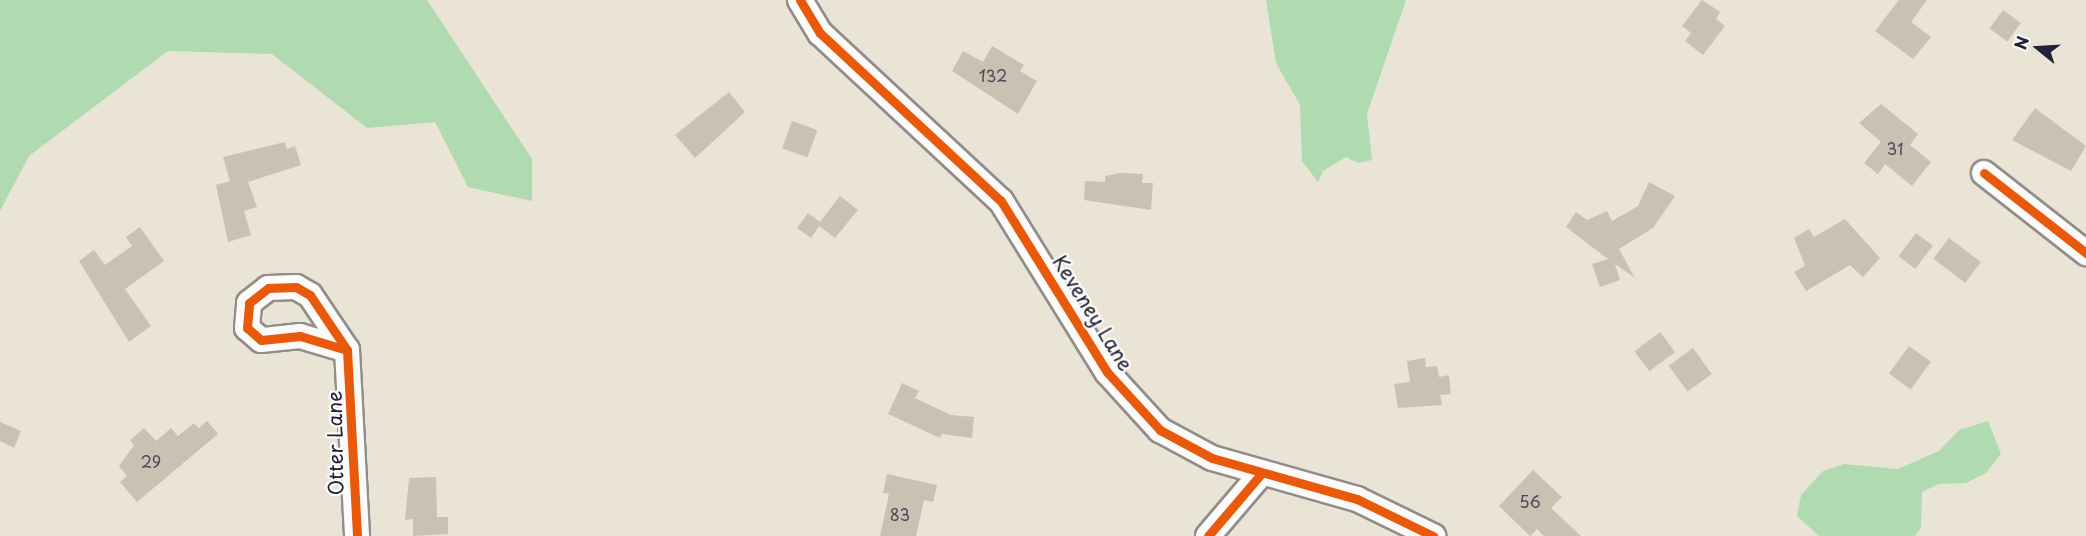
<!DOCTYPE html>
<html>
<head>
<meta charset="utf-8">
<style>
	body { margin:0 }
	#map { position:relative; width:2086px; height:536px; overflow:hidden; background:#eae4d7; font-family:"Playpen Sans",sans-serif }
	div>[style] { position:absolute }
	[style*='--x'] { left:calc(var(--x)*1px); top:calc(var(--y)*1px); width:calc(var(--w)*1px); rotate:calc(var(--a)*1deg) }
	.green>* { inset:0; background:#b0dab0 }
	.building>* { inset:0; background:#cac1b3; transform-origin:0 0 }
	.roads { filter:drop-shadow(2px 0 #908d8a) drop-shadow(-2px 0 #908d8a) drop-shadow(0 2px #908d8a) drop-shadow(0 -2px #908d8a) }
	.minor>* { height:24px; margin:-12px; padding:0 12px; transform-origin:12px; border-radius:12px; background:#fcfbf9 }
	.cycleway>* { height:9px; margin:-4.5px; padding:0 4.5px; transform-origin:4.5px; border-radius:4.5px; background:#e8590c }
	span { translate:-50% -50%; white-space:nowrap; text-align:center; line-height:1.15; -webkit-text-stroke:4.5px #fdfcf7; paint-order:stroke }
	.number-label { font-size:16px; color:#4c4a59 }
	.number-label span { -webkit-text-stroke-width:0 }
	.street-label { font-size:20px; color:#22223b }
	.north { position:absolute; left:2008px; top:18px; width:60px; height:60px; -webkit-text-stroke:4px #fdfcf7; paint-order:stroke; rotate:288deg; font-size:16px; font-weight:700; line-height:24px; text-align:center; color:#22223b }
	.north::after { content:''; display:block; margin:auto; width:21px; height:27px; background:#22223b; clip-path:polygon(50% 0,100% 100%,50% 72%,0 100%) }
</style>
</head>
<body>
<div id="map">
	<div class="green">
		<i style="clip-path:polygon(0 0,427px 0,532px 159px,532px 201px,468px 187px,435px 122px,367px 128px,272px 54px,168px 51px,29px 156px,0 211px)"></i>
		<i style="clip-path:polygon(1266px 0,1406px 0,1367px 114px,1372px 160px,1358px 163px,1346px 157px,1323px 171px,1318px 182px,1302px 161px,1300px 105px,1276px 63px)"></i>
		<i style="clip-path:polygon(1988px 421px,2001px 454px,1986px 473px,1966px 483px,1939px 484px,1922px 492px,1921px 528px,1915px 536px,1819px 536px,1797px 516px,1801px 495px,1823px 471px,1844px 464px,1898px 469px,1939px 451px,1959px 430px)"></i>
	</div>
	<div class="building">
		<i style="clip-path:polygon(1702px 0,1720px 12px,1716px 19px,1725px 26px,1703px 55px,1685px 41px,1691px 33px,1682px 26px)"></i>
		<i style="clip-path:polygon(1899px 0,1927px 0,1911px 22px,1931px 37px,1913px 59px,1875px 31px)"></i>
		<i style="left:2003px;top:10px;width:22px;height:23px;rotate:36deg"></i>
		<i style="clip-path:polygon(992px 46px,1024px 65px,1020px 71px,1037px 81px,1018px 114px,952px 71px,963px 51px,983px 62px)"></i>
		<i style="clip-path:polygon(729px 92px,745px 112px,695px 158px,675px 135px)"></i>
		<i style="clip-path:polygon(1881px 104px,1918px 134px,1910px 145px,1931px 162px,1912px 186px,1885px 164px,1878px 174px,1864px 163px,1881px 142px,1859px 123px)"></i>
		<i style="clip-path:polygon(2035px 108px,2086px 146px,2071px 171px,2012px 140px)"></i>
		<i style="left:792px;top:121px;width:27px;height:29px;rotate:20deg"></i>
		<i style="clip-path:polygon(285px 142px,287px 149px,295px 146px,301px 165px,248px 182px,257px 207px,244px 211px,251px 235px,228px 242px,216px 185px,230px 181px,223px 157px)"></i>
		<i style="clip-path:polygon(1121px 173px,1143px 174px,1142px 183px,1153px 183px,1151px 210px,1084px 200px,1085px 181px,1105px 182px,1105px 176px)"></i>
		<i style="clip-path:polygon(1649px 182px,1675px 196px,1653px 228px,1619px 249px,1635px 278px,1615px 264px,1620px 280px,1600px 287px,1592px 264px,1608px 259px,1566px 227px,1576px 212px,1587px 220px,1607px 211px,1612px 221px,1638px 206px)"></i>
		<i style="clip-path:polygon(840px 196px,858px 210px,835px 238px,819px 226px,811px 238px,797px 228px,808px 213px,820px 222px)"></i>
		<i style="clip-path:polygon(1845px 219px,1880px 258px,1863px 277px,1850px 265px,1806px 291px,1794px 272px,1805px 266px,1794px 238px,1809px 229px,1814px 237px)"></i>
		<i style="clip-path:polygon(140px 227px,164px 261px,125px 289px,151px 326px,129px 342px,79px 261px,94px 250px,105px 265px,132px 246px,126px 237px)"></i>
		<i style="left:1916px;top:233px;width:21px;height:29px;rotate:37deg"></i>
		<i style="left:1949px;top:238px;width:40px;height:26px;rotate:37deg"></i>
		<i style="left:1660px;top:332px;width:25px;height:32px;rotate:53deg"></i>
		<i style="left:1909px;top:346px;width:27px;height:34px;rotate:36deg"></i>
		<i style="left:1693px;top:348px;width:32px;height:30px;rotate:54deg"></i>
		<i style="clip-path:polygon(1425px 358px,1426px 367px,1437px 366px,1439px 377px,1449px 375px,1451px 394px,1440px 395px,1442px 405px,1398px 408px,1394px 384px,1410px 382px,1407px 361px)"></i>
		<i style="clip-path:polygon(902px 383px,919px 391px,915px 398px,951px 415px,974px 417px,972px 438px,942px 434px,940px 438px,888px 414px)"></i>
		<i style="clip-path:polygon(207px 421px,218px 434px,137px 502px,120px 482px,127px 476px,119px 466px,134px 445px,130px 440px,144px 428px,156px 441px,171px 428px,178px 436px,194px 423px,199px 428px)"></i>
		<i style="clip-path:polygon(0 422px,21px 431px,14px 448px,0 441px)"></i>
		<i style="clip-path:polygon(1533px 470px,1562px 497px,1551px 508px,1581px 536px,1544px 536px,1537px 529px,1530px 536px,1499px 506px)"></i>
		<i style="clip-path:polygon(887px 474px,937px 485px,933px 502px,924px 500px,916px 536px,880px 536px,889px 494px,883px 493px)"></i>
		<i style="clip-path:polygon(436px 477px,437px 517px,448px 517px,448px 534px,413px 536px,413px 519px,405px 520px,409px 478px)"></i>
	</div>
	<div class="roads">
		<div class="minor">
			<i style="--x:800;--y:0;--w:39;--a:59"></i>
			<i style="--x:820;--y:33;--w:247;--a:42.9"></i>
			<i style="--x:1001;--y:201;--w:201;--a:58.2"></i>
			<i style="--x:1107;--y:372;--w:79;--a:47.6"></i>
			<i style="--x:1160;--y:430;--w:59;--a:28.3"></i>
			<i style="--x:1212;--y:458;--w:151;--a:15.8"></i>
			<i style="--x:1357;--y:499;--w:85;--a:26"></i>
			<i style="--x:1984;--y:173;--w:130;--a:38.1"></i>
			<i style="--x:347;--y:350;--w:49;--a:-163.4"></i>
			<i style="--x:300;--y:336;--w:39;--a:174"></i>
			<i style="--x:261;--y:340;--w:18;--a:-139"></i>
			<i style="--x:247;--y:328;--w:25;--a:-85"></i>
			<i style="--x:249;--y:303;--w:24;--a:-38"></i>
			<i style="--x:268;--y:288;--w:28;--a:-2"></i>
			<i style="--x:296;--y:287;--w:16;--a:30"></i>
			<i style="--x:310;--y:295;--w:66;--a:56.1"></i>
			<i style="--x:347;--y:350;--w:186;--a:86.9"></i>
			<i style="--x:1208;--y:536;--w:82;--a:-49.5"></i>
		</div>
	</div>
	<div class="cycleway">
		<i style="--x:800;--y:0;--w:39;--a:59"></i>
		<i style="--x:820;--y:33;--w:247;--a:42.9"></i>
		<i style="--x:1001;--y:201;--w:201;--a:58.2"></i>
		<i style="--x:1107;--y:372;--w:79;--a:47.6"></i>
		<i style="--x:1160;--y:430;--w:59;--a:28.3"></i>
		<i style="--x:1212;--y:458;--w:151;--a:15.8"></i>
		<i style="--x:1357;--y:499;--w:85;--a:26"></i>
		<i style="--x:1984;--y:173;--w:130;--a:38.1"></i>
		<i style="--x:347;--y:350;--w:49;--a:-163.4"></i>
		<i style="--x:300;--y:336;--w:39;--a:174"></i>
		<i style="--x:261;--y:340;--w:18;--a:-139"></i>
		<i style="--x:247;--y:328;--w:25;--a:-85"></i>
		<i style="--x:249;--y:303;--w:24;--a:-38"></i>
		<i style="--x:268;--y:288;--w:28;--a:-2"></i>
		<i style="--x:296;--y:287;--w:16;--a:30"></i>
		<i style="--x:310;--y:295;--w:66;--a:56.1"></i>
		<i style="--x:347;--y:350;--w:186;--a:86.9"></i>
		<i style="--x:1208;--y:536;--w:82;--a:-49.5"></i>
	</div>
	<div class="number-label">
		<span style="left:993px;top:75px">132</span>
		<span style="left:1895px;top:148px">31</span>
		<span style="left:151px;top:461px">29</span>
		<span style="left:1530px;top:501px">56</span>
		<span style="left:900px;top:514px">83</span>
	</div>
	<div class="street-label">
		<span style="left:1093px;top:313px;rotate:58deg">Keveney Lane</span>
		<span style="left:335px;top:443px;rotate:-91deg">Otter Lane</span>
	</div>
	<div class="north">N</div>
</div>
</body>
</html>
